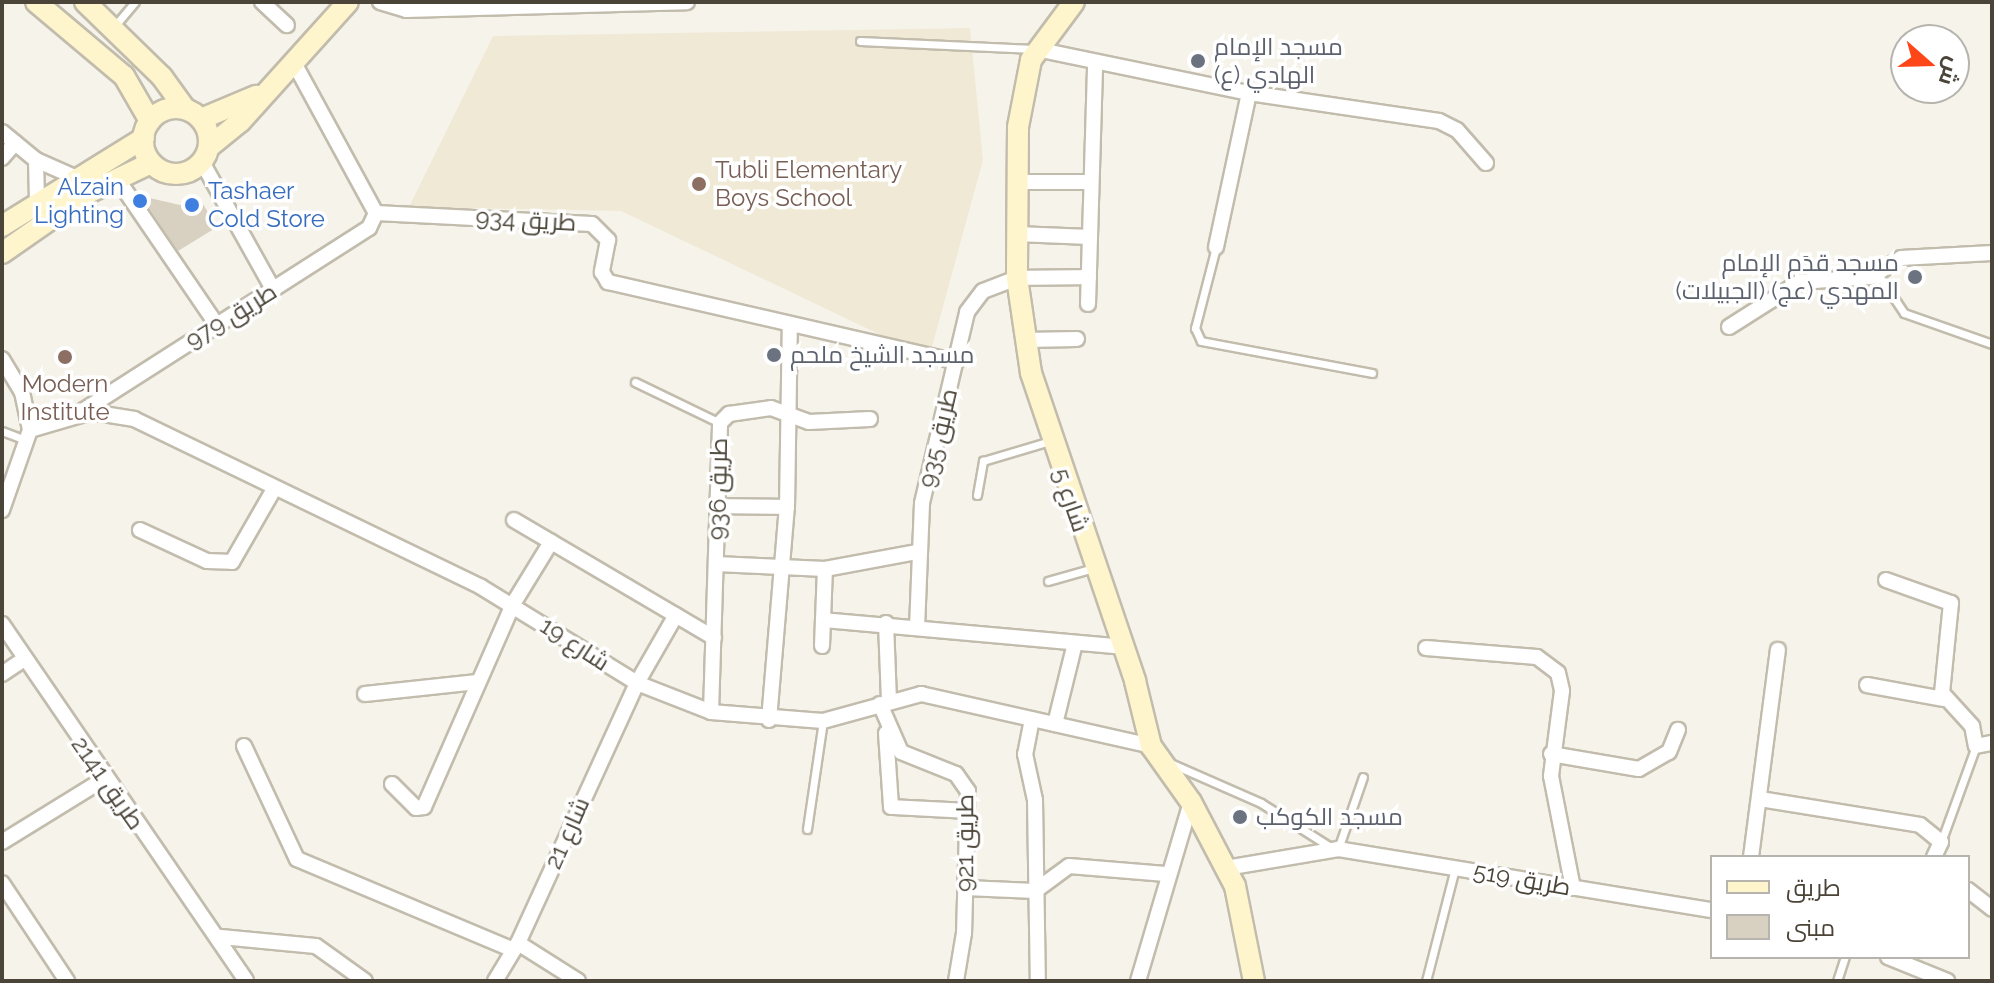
<!DOCTYPE html>
<html>
<head>
<meta charset="utf-8">
<style>
	body { margin:0 }
	#map { position:relative; width:1994px; height:983px; overflow:hidden; background:#f6f3eb; font-family:Raleway,Cairo,sans-serif }
	div>[style] { position:absolute }
	[style*='--x'] { left:calc(var(--x)*1px); top:calc(var(--y)*1px); width:calc(var(--w)*1px); rotate:calc(var(--a)*1deg) }
	.education>* { inset:0; background:#f0e9d5 }
	.building>* { inset:0; background:#d8d0c0 }
	.roads { filter:drop-shadow(2px 0 #c2bcad) drop-shadow(-2px 0 #c2bcad) drop-shadow(0 2px #c2bcad) drop-shadow(0 -2px #c2bcad) }
	.lane>* { height:7px; margin:-3.5px; padding:0 3.5px; transform-origin:3.5px; border-radius:3.5px; background:#fff }
	.street>* { height:14px; margin:-7px; padding:0 7px; transform-origin:7px; border-radius:7px; background:#fff }
	.secondary>* { height:20px; margin:-10px; padding:0 10px; transform-origin:10px; border-radius:10px; background:#fff5cc }
	.secondary>.ring { margin:-10px; padding:0; box-sizing:content-box; background:none; border:20px solid #fff5cc; border-radius:50% }
	.dots>* { width:22px; height:22px; translate:-50% -50%; box-sizing:border-box; border:4px solid #fff; border-radius:50% }
	span { translate:-50% -50%; white-space:nowrap; text-align:center; line-height:1.15; -webkit-text-stroke:7px #fff; paint-order:stroke }
	.worship-label { font-size:24px; color:#5b616d }
	.left { translate:0 -50%; text-align:left }
	.right { translate:-100% -50%; text-align:right }
	.education-label { font-size:24px; color:#785e54 }
	.shop-label { font-size:24px; color:#366cbe }
	.street-label { font-size:24px; color:#4b4438 }
	.frame { position:absolute; inset:0; border:4px solid #4b4438; pointer-events:none }
	.legend { position:absolute; left:1710px; top:855px; width:260px; height:104px; box-sizing:border-box; background:#fff; border:2px solid #b7b4af; margin:0; padding:10px 14px; list-style:none; font-size:24px; color:#4b4438 }
	.legend li { display:flex; align-items:center; gap:16px; height:40px }
	.legend b { width:40px; border:2px solid #b7b4af }
	.north { position:absolute; left:1890px; top:24px; width:80px; height:80px; box-sizing:border-box; background:#fff; border:2px solid #b7b4af; border-radius:50%; rotate:110deg; font-size:22px; font-weight:700; line-height:32px; text-align:center; color:#4b4438 }
	.north::after { content:''; display:block; margin:auto; width:28px; height:36px; background:#ff4619; clip-path:polygon(50% 0,100% 100%,50% 72%,0 100%) }
</style>
</head>
<body>
<div id="map">
	<div class="education">
		<i style="clip-path:polygon(970px 28px,983px 160px,929px 358px,621px 211px,409px 207px,493px 36px)"></i>
	</div>
	<div class="building">
		<i style="clip-path:polygon(141px 196px,180px 205px,198px 196px,217px 227px,178px 251px)"></i>
	</div>
	<div class="roads">
		<div class="lane">
			<i style="--x:113;--y:28;--w:34;--a:-50"></i>
			<i style="--x:860;--y:41;--w:174;--a:2.6"></i>
			<i style="--x:1216;--y:247;--w:84;--a:104.5"></i>
			<i style="--x:1195;--y:328;--w:14;--a:65"></i>
			<i style="--x:1201;--y:341;--w:174;--a:10.6"></i>
			<i style="--x:1878;--y:274;--w:47;--a:56.3"></i>
			<i style="--x:1904;--y:313;--w:93;--a:19.4"></i>
			<i style="--x:635;--y:382;--w:94;--a:25.8"></i>
			<i style="--x:2;--y:431;--w:26;--a:21"></i>
			<i style="--x:977;--y:495;--w:35;--a:-80"></i>
			<i style="--x:983;--y:461;--w:70;--a:-16.6"></i>
			<i style="--x:1048;--y:581;--w:48;--a:-15.8"></i>
			<i style="--x:1170;--y:763;--w:99;--a:23.7"></i>
			<i style="--x:1261;--y:803;--w:84;--a:32.4"></i>
			<i style="--x:807;--y:829;--w:109;--a:-81.6"></i>
			<i style="--x:1941;--y:842;--w:102;--a:-70"></i>
			<i style="--x:1338;--y:849;--w:76;--a:-70.9"></i>
			<i style="--x:1426;--y:981;--w:117;--a:-75.6"></i>
			<i style="--x:1837;--y:981;--w:25;--a:-72"></i>
		</div>
		<div class="street">
			<i style="--x:262;--y:2;--w:34;--a:43"></i>
			<i style="--x:380;--y:2;--w:27;--a:17"></i>
			<i style="--x:406;--y:10;--w:281;--a:-1.6"></i>
			<i style="--x:1036;--y:49;--w:217;--a:11.7"></i>
			<i style="--x:1249;--y:93;--w:192;--a:8.4"></i>
			<i style="--x:1439;--y:121;--w:20;--a:27"></i>
			<i style="--x:1457;--y:130;--w:44;--a:48.7"></i>
			<i style="--x:293;--y:61;--w:173;--a:61.4"></i>
			<i style="--x:2;--y:132;--w:44;--a:39.5"></i>
			<i style="--x:36;--y:160;--w:45;--a:23.7"></i>
			<i style="--x:2;--y:158;--w:20;--a:-49"></i>
			<i style="--x:36;--y:160;--w:40;--a:88.6"></i>
			<i style="--x:202;--y:162;--w:145;--a:60.8"></i>
			<i style="--x:118;--y:180;--w:176;--a:55.7"></i>
			<i style="--x:1016;--y:182;--w:75;--a:0"></i>
			<i style="--x:376;--y:213;--w:216;--a:2.9"></i>
			<i style="--x:592;--y:224;--w:23;--a:45"></i>
			<i style="--x:608;--y:240;--w:33;--a:101"></i>
			<i style="--x:602;--y:272;--w:12;--a:59"></i>
			<i style="--x:608;--y:282;--w:357;--a:12.9"></i>
			<i style="--x:1016;--y:234;--w:74;--a:2.3"></i>
			<i style="--x:1216;--y:247;--w:157;--a:-77.9"></i>
			<i style="--x:1088;--y:304;--w:241;--a:-88.3"></i>
			<i style="--x:1729;--y:327;--w:84;--a:-32.4"></i>
			<i style="--x:1800;--y:282;--w:71;--a:-4"></i>
			<i style="--x:1871;--y:277;--w:36;--a:-32"></i>
			<i style="--x:1901;--y:258;--w:91;--a:-3.1"></i>
			<i style="--x:1025;--y:340;--w:52;--a:-1.1"></i>
			<i style="--x:2;--y:359;--w:39;--a:59"></i>
			<i style="--x:22;--y:392;--w:39;--a:78"></i>
			<i style="--x:30;--y:430;--w:85;--a:109.3"></i>
			<i style="--x:81;--y:412;--w:342;--a:-32.6"></i>
			<i style="--x:369;--y:228;--w:17;--a:-65"></i>
			<i style="--x:30;--y:430;--w:64;--a:-16.4"></i>
			<i style="--x:91;--y:412;--w:44;--a:9.2"></i>
			<i style="--x:134;--y:419;--w:386;--a:25.8"></i>
			<i style="--x:481;--y:587;--w:183;--a:31.6"></i>
			<i style="--x:637;--y:683;--w:79;--a:21.4"></i>
			<i style="--x:711;--y:712;--w:112;--a:4.6"></i>
			<i style="--x:823;--y:721;--w:102;--a:-15.4"></i>
			<i style="--x:921;--y:694;--w:236;--a:12.7"></i>
			<i style="--x:718;--y:506;--w:69;--a:0.8"></i>
			<i style="--x:514;--y:520;--w:232;--a:30.5"></i>
			<i style="--x:140;--y:530;--w:74;--a:24.8"></i>
			<i style="--x:207;--y:561;--w:25;--a:2"></i>
			<i style="--x:232;--y:562;--w:84;--a:-60.1"></i>
			<i style="--x:716;--y:564;--w:109;--a:2.6"></i>
			<i style="--x:825;--y:569;--w:94;--a:-10.5"></i>
			<i style="--x:1886;--y:580;--w:69;--a:19.5"></i>
			<i style="--x:1951;--y:603;--w:90;--a:95.7"></i>
			<i style="--x:1942;--y:693;--w:45;--a:47.7"></i>
			<i style="--x:1972;--y:726;--w:20;--a:79"></i>
			<i style="--x:1976;--y:746;--w:16;--a:-11"></i>
			<i style="--x:823;--y:620;--w:302;--a:5.1"></i>
			<i style="--x:886;--y:623;--w:77;--a:87.8"></i>
			<i style="--x:2;--y:624;--w:432;--a:55.6"></i>
			<i style="--x:917;--y:628;--w:125;--a:-87.7"></i>
			<i style="--x:922;--y:503;--w:196;--a:-76.7"></i>
			<i style="--x:967;--y:312;--w:26;--a:-53"></i>
			<i style="--x:983;--y:291;--w:36;--a:-21"></i>
			<i style="--x:1017;--y:278;--w:72;--a:-0.8"></i>
			<i style="--x:822;--y:646;--w:77;--a:-87.8"></i>
			<i style="--x:1426;--y:648;--w:111;--a:4.6"></i>
			<i style="--x:1537;--y:657;--w:26;--a:37"></i>
			<i style="--x:1558;--y:673;--w:18;--a:77"></i>
			<i style="--x:1562;--y:691;--w:86;--a:97.4"></i>
			<i style="--x:1551;--y:776;--w:114;--a:78.9"></i>
			<i style="--x:2;--y:674;--w:27;--a:-34"></i>
			<i style="--x:1867;--y:685;--w:77;--a:10.4"></i>
			<i style="--x:365;--y:694;--w:113;--a:-6.1"></i>
			<i style="--x:880;--y:704;--w:52;--a:66.4"></i>
			<i style="--x:901;--y:752;--w:59;--a:21.8"></i>
			<i style="--x:956;--y:774;--w:21;--a:55"></i>
			<i style="--x:968;--y:791;--w:142;--a:91.6"></i>
			<i style="--x:964;--y:933;--w:49;--a:99.5"></i>
			<i style="--x:711;--y:712;--w:289;--a:-88.2"></i>
			<i style="--x:720;--y:423;--w:13;--a:-45"></i>
			<i style="--x:729;--y:414;--w:42;--a:-8.1"></i>
			<i style="--x:771;--y:408;--w:40;--a:20.2"></i>
			<i style="--x:809;--y:422;--w:61;--a:-2.8"></i>
			<i style="--x:1032;--y:719;--w:36;--a:101"></i>
			<i style="--x:1025;--y:754;--w:47;--a:77.7"></i>
			<i style="--x:1035;--y:800;--w:181;--a:89.1"></i>
			<i style="--x:769;--y:720;--w:214;--a:-85.2"></i>
			<i style="--x:787;--y:507;--w:182;--a:-89.1"></i>
			<i style="--x:1055;--y:724;--w:83;--a:-76.1"></i>
			<i style="--x:886;--y:733;--w:74;--a:86.1"></i>
			<i style="--x:891;--y:807;--w:76;--a:3"></i>
			<i style="--x:244;--y:746;--w:125;--a:64.9"></i>
			<i style="--x:297;--y:859;--w:235;--a:22.8"></i>
			<i style="--x:1551;--y:754;--w:89;--a:9.7"></i>
			<i style="--x:1639;--y:769;--w:34;--a:-30"></i>
			<i style="--x:1669;--y:752;--w:24;--a:-68"></i>
			<i style="--x:392;--y:784;--w:34;--a:45"></i>
			<i style="--x:416;--y:808;--w:8;--a:-7"></i>
			<i style="--x:424;--y:807;--w:222;--a:-66.3"></i>
			<i style="--x:513;--y:604;--w:73;--a:-58.5"></i>
			<i style="--x:1760;--y:799;--w:162;--a:9.2"></i>
			<i style="--x:1920;--y:825;--w:27;--a:39"></i>
			<i style="--x:1941;--y:842;--w:17;--a:115"></i>
			<i style="--x:2;--y:842;--w:120;--a:-31.7"></i>
			<i style="--x:1751;--y:857;--w:209;--a:-82.6"></i>
			<i style="--x:1226;--y:868;--w:114;--a:-9.6"></i>
			<i style="--x:1338;--y:849;--w:379;--a:9.3"></i>
			<i style="--x:2;--y:883;--w:118;--a:56.4"></i>
			<i style="--x:966;--y:888;--w:69;--a:2.5"></i>
			<i style="--x:1035;--y:891;--w:42;--a:-36.3"></i>
			<i style="--x:1069;--y:866;--w:97;--a:4.7"></i>
			<i style="--x:1968;--y:890;--w:31;--a:38"></i>
			<i style="--x:221;--y:937;--w:95;--a:5.4"></i>
			<i style="--x:316;--y:946;--w:60;--a:35.5"></i>
			<i style="--x:518;--y:943;--w:71;--a:32.3"></i>
			<i style="--x:1888;--y:957;--w:64;--a:22.1"></i>
			<i style="--x:495;--y:981;--w:44;--a:-58.8"></i>
			<i style="--x:518;--y:943;--w:286;--a:-65.4"></i>
			<i style="--x:637;--y:683;--w:78;--a:-60.2"></i>
			<i style="--x:1138;--y:981;--w:187;--a:-73.5"></i>
		</div>
		<div class="secondary">
			<i style="--x:36;--y:2;--w:115;--a:40.1"></i>
			<i style="--x:124;--y:76;--w:52;--a:60"></i>
			<i style="--x:85;--y:2;--w:107;--a:44.2"></i>
			<i style="--x:162;--y:77;--w:39;--a:54"></i>
			<i style="--x:1074;--y:2;--w:72;--a:126.6"></i>
			<i style="--x:1031;--y:60;--w:68;--a:101"></i>
			<i style="--x:1018;--y:127;--w:151;--a:90.4"></i>
			<i style="--x:1017;--y:278;--w:96;--a:81.6"></i>
			<i style="--x:1031;--y:373;--w:325;--a:71.3"></i>
			<i style="--x:1135;--y:681;--w:67;--a:76.2"></i>
			<i style="--x:1151;--y:746;--w:69;--a:54.5"></i>
			<i style="--x:1191;--y:802;--w:95;--a:62.4"></i>
			<i style="--x:1235;--y:886;--w:97;--a:78.7"></i>
			<i class="ring" style="left:143px;top:108px;width:46px;height:46px"></i>
			<i style="--x:201;--y:119;--w:60;--a:-22.7"></i>
			<i style="--x:209;--y:147;--w:40;--a:-39"></i>
			<i style="--x:240;--y:122;--w:161;--a:-48"></i>
			<i style="--x:2;--y:226;--w:167;--a:-31.8"></i>
			<i style="--x:2;--y:253;--w:105;--a:-34.9"></i>
			<i style="--x:88;--y:193;--w:70;--a:-25.5"></i>
		</div>
	</div>
	<div class="dots">
		<i style="left:1198px;top:61px;background:#6b7280"></i>
		<i style="left:699px;top:184px;background:#8d6e63"></i>
		<i style="left:140px;top:201px;background:#3f7fe0"></i>
		<i style="left:192px;top:205px;background:#3f7fe0"></i>
		<i style="left:1915px;top:277px;background:#6b7280"></i>
		<i style="left:774px;top:355px;background:#6b7280"></i>
		<i style="left:65px;top:357px;background:#8d6e63"></i>
		<i style="left:1240px;top:817px;background:#6b7280"></i>
	</div>
	<div class="worship-label">
		<span class="left" style="left:1214px;top:61px">مسجد الإمام<br>الهادي (ع)</span>
		<span class="right" style="left:1899px;top:277px">مسجد قدَم الإمام<br>المهدي (عج) (الجبيلات)</span>
		<span class="left" style="left:790px;top:355px">مسجد الشيخ ملحم</span>
		<span class="left" style="left:1256px;top:817px">مسجد الكوكب</span>
	</div>
	<div class="education-label">
		<span class="left" style="left:715px;top:184px">Tubli Elementary<br>Boys School</span>
		<span style="left:65px;top:398px">Modern<br>Institute</span>
	</div>
	<div class="shop-label">
		<span class="right" style="left:124px;top:201px">Alzain<br>Lighting</span>
		<span class="left" style="left:208px;top:205px">Tashaer<br>Cold Store</span>
	</div>
	<div class="street-label">
		<span style="left:526px;top:220px;rotate:3deg">طريق 934</span>
		<span style="left:231px;top:316px;rotate:-32deg">طريق 979</span>
		<span style="left:938px;top:438px;rotate:-77deg">طريق 935</span>
		<span style="left:718px;top:489px;rotate:-89deg">طريق 936</span>
		<span style="left:1071px;top:500px;rotate:71deg">شارع 5</span>
		<span style="left:575px;top:644px;rotate:33deg">شارع 19</span>
		<span style="left:108px;top:783px;rotate:55deg">طريق 2141</span>
		<span style="left:567px;top:833px;rotate:-66deg">شارع 21</span>
		<span style="left:965px;top:843px;rotate:-90deg">طريق 921</span>
		<span style="left:1522px;top:879px;rotate:10deg">طريق 519</span>
	</div>
	<div class="frame"></div>
	<ul class="legend">
	<li><b style="height:10px;background:#fff5cc"></b>طريق</li>
	<li><b style="height:22px;background:#d8d0c0"></b>مبنى</li>
	</ul>
	<div class="north">ش</div>
</div>
</body>
</html>
